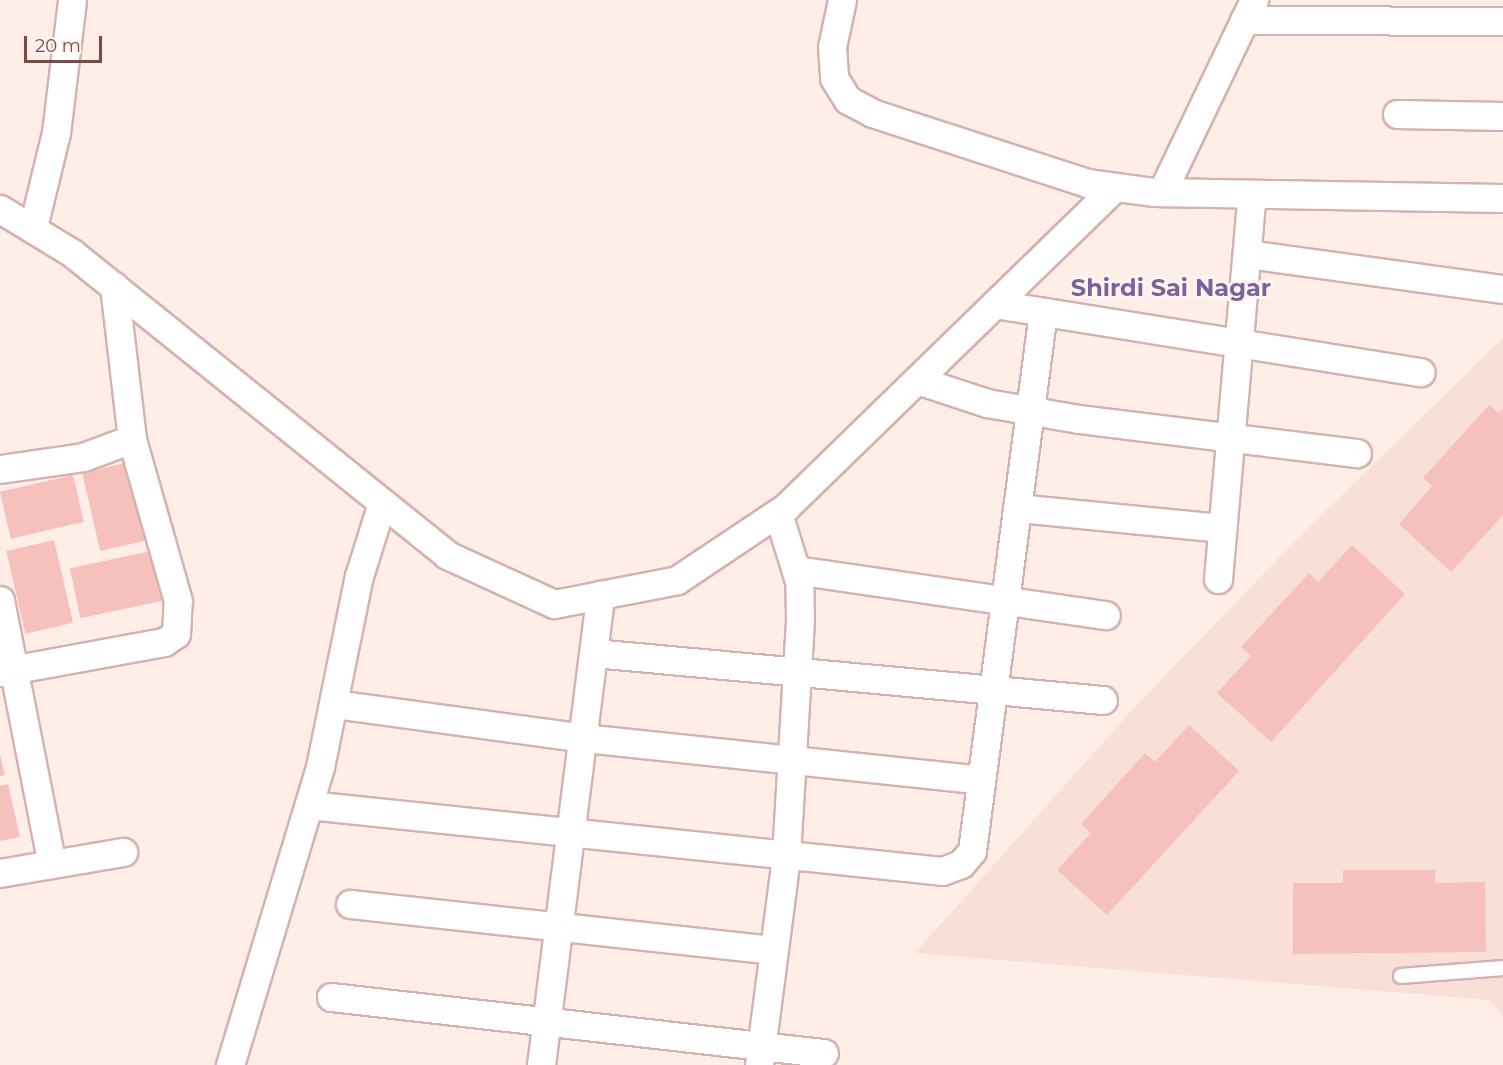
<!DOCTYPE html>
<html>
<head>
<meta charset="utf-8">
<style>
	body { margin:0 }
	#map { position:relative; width:1503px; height:1065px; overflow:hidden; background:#feeee7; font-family:Montserrat,sans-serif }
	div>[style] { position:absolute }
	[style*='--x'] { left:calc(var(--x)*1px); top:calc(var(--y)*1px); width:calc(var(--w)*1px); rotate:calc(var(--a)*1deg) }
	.residential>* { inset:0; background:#f8dfd8 }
	.building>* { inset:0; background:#f6c0bc; transform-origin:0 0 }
	.roads { filter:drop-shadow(2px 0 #d4b2ae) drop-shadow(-2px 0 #d4b2ae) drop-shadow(0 2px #d4b2ae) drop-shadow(0 -2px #d4b2ae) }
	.lane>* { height:14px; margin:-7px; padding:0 7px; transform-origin:7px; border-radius:7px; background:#fff }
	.street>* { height:27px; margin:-13.5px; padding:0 13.5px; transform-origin:13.5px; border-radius:13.5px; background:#fff }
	span { translate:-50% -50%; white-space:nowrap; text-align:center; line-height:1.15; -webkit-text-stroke:6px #fff4ef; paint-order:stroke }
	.district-label { font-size:24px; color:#77649e; font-weight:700 }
	.scale { position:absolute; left:24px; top:36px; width:78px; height:27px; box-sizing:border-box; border:3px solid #7b4a48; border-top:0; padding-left:8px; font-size:18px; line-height:21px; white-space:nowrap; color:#7b4a48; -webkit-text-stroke:4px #fff4ef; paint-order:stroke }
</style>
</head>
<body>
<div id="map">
	<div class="residential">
		<i style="clip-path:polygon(1503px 338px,1503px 1017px,1490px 1000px,915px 953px,1131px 711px,1302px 534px)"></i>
	</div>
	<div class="building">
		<i style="clip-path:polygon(1489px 405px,1499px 413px,1503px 409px,1503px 515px,1451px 572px,1399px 524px,1432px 486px,1423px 478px)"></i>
		<i style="left:130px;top:462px;width:80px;height:49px;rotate:77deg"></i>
		<i style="left:73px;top:475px;width:48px;height:75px;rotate:77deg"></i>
		<i style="left:54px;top:540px;width:85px;height:49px;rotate:77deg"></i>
		<i style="clip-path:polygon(1352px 545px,1405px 594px,1271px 742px,1217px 693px,1251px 656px,1241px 647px,1309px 573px,1318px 582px)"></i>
		<i style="left:151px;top:551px;width:51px;height:83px;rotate:78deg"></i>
		<i style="clip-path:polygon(1189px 725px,1239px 771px,1107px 915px,1057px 870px,1091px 833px,1081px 824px,1145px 753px,1155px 762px)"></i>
		<i style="clip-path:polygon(0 755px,5px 775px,0 776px)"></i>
		<i style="clip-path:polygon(8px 784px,20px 837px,0 841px,0 786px)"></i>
		<i style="clip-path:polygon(1343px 870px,1435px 870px,1435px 883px,1485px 882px,1486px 952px,1293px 954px,1293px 883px,1343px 883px)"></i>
	</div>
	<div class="roads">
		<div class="lane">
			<i style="--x:1401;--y:976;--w:102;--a:-4.5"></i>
		</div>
		<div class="street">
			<i style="--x:842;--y:0;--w:48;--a:102"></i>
			<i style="--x:832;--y:47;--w:31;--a:86"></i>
			<i style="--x:834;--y:78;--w:26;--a:58"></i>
			<i style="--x:848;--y:100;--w:27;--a:28"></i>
			<i style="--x:872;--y:113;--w:226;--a:18"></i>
			<i style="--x:1087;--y:183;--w:68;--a:7.7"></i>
			<i style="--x:1154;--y:192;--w:349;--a:1"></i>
			<i style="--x:1244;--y:20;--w:259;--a:0.2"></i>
			<i style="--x:1397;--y:114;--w:106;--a:1.1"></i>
			<i style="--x:1162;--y:192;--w:213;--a:-64.4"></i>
			<i style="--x:0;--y:209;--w:84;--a:31.4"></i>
			<i style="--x:72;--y:253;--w:481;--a:38.8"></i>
			<i style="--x:447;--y:555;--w:118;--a:24.6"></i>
			<i style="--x:554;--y:604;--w:125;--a:-11"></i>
			<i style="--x:677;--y:580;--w:131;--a:-33.8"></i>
			<i style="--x:786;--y:507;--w:458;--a:-44.2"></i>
			<i style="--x:33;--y:227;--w:97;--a:-76.3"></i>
			<i style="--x:56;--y:133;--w:134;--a:-83.1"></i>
			<i style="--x:1247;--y:254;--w:258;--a:7.8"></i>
			<i style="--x:995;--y:304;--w:431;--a:9.1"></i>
			<i style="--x:917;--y:380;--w:74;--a:18.2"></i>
			<i style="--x:987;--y:403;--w:93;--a:9.9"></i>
			<i style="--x:1079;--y:419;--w:280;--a:7"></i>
			<i style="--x:0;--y:469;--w:84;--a:-8.2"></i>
			<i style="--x:83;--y:457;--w:52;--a:-20.2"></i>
			<i style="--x:132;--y:439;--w:154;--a:-96.7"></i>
			<i style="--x:1017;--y:508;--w:206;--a:5.6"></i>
			<i style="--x:796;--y:570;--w:313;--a:8.3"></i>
			<i style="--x:1218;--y:579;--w:386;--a:-85"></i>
			<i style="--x:0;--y:600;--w:266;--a:78.9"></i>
			<i style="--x:594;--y:653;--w:511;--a:5.28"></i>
			<i style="--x:0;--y:672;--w:167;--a:-10.4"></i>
			<i style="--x:164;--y:642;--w:14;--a:-34"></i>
			<i style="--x:176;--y:634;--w:33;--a:-87"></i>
			<i style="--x:178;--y:601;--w:168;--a:-105.9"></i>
			<i style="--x:334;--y:704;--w:252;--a:7.7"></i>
			<i style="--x:584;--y:738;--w:399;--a:6"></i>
			<i style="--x:309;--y:805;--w:636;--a:5.95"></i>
			<i style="--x:942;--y:871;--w:20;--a:-20"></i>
			<i style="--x:961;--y:864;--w:17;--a:-50"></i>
			<i style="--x:972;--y:851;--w:544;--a:-82.5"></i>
			<i style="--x:0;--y:873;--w:125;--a:-9.7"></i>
			<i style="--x:350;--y:904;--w:425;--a:6.2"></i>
			<i style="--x:331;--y:997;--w:496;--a:6.5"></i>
			<i style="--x:230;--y:1065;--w:311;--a:-73.2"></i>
			<i style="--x:320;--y:767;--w:195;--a:-78.5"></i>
			<i style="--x:359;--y:576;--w:77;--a:-72.5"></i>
			<i style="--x:541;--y:1065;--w:474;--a:-82.8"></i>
			<i style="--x:759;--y:1065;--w:211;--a:-82.6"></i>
			<i style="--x:786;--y:856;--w:236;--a:-86.6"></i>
			<i style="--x:800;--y:620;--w:39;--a:-91"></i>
			<i style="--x:799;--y:581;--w:71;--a:-107.2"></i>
		</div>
	</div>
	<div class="district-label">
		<span style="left:1171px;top:288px">Shirdi Sai Nagar</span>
	</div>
	<div class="scale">20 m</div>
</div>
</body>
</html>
